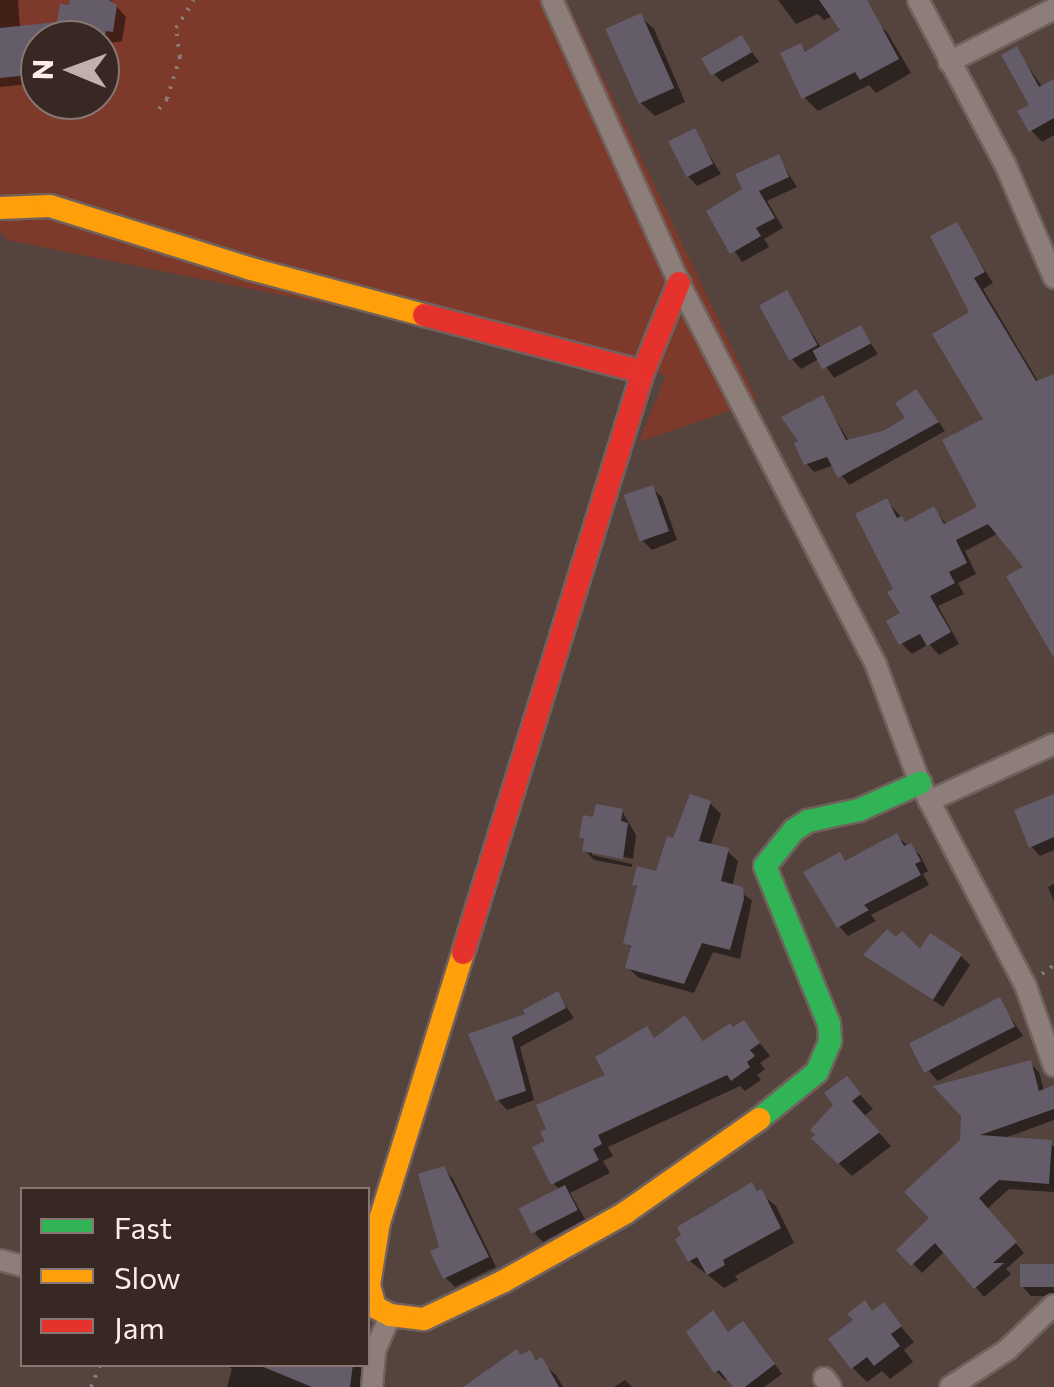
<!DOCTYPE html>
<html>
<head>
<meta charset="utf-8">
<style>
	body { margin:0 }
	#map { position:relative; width:1054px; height:1387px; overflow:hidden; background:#55433e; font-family:Commissioner,sans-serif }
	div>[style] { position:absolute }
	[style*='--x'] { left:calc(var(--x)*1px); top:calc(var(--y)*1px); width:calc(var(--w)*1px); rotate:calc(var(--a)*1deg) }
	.green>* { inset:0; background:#7d3a2b }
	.shadow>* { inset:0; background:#0007 }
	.building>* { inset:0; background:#645d69; transform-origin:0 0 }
	.path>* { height:4px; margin-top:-2px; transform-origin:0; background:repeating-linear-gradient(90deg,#8b7e7a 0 2.5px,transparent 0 10.5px) }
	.roads { filter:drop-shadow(2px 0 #70615d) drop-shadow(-2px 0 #70615d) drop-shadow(0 2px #70615d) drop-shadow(0 -2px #70615d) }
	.street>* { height:20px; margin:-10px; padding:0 10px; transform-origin:10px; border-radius:10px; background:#8d7e7a }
	.fast>* { height:22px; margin:-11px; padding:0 11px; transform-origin:11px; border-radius:11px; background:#30b455 }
	.slow>* { height:22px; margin:-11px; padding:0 11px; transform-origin:11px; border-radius:11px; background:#ff9f0a }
	.jam>* { height:22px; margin:-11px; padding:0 11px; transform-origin:11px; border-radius:11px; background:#e5322d }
	span { translate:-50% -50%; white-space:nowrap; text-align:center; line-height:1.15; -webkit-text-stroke:10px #382824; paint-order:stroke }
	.legend { position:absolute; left:20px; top:1187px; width:350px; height:180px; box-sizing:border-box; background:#382824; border:2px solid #877672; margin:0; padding:12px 18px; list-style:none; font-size:30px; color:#fdebe7 }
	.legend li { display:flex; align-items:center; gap:20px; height:50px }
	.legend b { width:50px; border:2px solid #877672 }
	.north { position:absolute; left:20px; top:20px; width:100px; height:100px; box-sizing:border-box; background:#382824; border:2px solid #877672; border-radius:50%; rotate:271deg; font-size:28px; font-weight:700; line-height:40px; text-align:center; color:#fdebe7 }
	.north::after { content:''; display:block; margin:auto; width:35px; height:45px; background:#c2b0ac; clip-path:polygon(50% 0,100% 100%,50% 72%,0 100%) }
</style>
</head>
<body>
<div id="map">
	<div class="green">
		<i style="clip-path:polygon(evenodd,0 0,566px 0,757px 401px,639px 442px,666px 376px,646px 368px,7px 240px,0 231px,0 0,40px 40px,100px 40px,100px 100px,40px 100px,40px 40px)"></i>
	</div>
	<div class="shadow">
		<i style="clip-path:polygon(0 0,18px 0,20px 28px,59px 24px,71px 8px,111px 0,126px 17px,122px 41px,105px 44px,104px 57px,100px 40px,40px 40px,40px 69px,33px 70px,29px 84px,0 87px)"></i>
		<i style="clip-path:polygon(778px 0,848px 0,887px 32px,911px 73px,876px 93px,869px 85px,818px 111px,804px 97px,800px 46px,808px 53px,843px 31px,833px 16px,824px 20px,818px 14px,796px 24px)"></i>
		<i style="clip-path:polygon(640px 16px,654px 29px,685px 102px,655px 116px,641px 103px)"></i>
		<i style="clip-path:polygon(742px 38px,759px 62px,722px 82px,712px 72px)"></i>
		<i style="clip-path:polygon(1016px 49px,1043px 88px,1054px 82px,1054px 135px,1042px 142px,1031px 130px,1032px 106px)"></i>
		<i style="clip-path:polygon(695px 132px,721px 174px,697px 186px,688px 176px)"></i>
		<i style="clip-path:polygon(778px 157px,797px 187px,767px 201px,783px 228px,764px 239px,769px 247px,742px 262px,709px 212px,745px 190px)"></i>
		<i style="clip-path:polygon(956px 225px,993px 283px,983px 289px,1039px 383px,1054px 377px,1054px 654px,1027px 568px,999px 533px,965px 551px,976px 574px,958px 583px,964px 594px,938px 606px,959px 644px,939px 655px,929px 644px,912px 654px,901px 643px,903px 614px,887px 501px,907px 524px,934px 509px,947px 525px,980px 508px,986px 420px)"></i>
		<i style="clip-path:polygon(786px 293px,822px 349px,860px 328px,878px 354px,834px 378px,820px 358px,801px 369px,792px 359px)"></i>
		<i style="clip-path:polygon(822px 398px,849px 441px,884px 433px,909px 419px,924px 400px,945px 431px,849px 485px,834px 465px,814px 472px,806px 463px)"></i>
		<i style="clip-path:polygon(652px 488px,662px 497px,677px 540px,652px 550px,642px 540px)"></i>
		<i style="clip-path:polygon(710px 803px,721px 814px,710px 847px,727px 851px,738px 861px,732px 887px,752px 900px,740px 959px,713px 952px,694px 993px,639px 978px,628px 968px,633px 950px,626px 943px,639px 889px,634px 884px,658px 874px,675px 841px)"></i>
		<i style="clip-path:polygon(1054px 803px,1054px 850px,1040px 856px,1031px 846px)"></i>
		<i style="clip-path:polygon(622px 811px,636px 835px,633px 859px,592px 850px,592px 855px,632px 864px,632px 867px,594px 860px,585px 850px,586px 842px,581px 836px,595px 820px)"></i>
		<i style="clip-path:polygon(896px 836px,920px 855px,928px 871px,923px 874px,929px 885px,871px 915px,876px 921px,848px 936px,839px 926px,839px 855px,847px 863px)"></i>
		<i style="clip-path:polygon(1054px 884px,1054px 901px,1048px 887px)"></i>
		<i style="clip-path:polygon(920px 953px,960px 955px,970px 965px,943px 1007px,866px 955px)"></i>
		<i style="clip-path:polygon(558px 995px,574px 1018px,520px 1047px,534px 1100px,507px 1110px,498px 1100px,471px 1036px,529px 1016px)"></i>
		<i style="clip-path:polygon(999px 1000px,1023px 1036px,938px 1081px,929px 1071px)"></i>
		<i style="clip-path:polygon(685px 1018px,705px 1043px,744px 1023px,770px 1056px,760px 1063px,765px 1069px,757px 1075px,761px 1080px,745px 1091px,740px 1086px,608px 1147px,613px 1156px,603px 1161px,610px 1173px,570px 1193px,585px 1219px,543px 1242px,535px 1234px,560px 1190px,553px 1183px,548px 1142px,646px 1029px,656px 1039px)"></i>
		<i style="clip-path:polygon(1030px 1063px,1039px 1072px,1044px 1091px,1054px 1088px,1054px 1120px,1002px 1139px,1054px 1146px,1054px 1192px,1009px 1189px,987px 1209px,1024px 1253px,1006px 1269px,1011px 1274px,984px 1297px,945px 1251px,922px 1273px,900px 1250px,932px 1218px,962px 1141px)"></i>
		<i style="clip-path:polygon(846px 1079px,873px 1109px,864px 1116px,891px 1146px,852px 1176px,830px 1155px,837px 1105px)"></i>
		<i style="clip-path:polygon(444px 1169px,453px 1179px,496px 1267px,455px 1287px,445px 1277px)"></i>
		<i style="clip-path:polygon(751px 1185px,776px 1206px,794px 1243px,735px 1276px,738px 1280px,724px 1288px,690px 1261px,696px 1215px)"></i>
		<i style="clip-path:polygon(1054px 1267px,1054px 1296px,1031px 1296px,1022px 1286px)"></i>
		<i style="clip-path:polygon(883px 1306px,914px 1342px,904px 1350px,913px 1362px,890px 1379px,882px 1371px,867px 1382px,852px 1367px,856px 1321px)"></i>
		<i style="clip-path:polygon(713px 1314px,730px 1334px,751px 1332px,782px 1374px,764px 1387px,736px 1387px,729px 1378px,725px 1380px,716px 1371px)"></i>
		<i style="clip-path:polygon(529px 1353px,556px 1375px,563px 1387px,474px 1387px)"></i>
		<i style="clip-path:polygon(225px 1364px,360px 1364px,363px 1368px,360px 1387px,227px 1387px,232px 1369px)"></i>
		<i style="clip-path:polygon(625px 1380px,632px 1387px,614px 1387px)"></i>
	</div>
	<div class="building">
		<i style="clip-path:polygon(70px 0,109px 0,117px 5px,113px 32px,106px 31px,105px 36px,96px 35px,96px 40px,40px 40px,40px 59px,24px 61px,20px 76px,0 78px,0 28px,57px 22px,60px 4px,69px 5px)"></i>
		<i style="clip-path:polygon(819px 0,867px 0,899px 59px,860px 80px,855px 72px,802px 99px,780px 53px,801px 43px,805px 52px,840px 30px)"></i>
		<i style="left:641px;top:13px;width:82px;height:39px;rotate:66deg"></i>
		<i style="left:742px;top:35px;width:20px;height:47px;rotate:60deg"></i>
		<i style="clip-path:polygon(1017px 46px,1039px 87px,1054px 79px,1054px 118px,1029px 132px,1017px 111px,1029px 105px,1001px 55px)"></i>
		<i style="left:695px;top:128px;width:40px;height:30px;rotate:63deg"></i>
		<i style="clip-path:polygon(779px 154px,789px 177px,759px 191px,775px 218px,756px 228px,761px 236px,730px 254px,706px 211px,742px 189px,735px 174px)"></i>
		<i style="clip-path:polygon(957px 222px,985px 272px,974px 278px,1036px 381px,1054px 374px,1054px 658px,1006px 576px,1023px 567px,988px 524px,956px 540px,967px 563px,949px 572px,955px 583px,930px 596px,951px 632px,927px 646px,920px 634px,899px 645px,886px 621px,900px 613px,887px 592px,893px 589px,855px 514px,887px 498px,897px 518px,902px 516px,905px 522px,934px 506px,944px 524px,977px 507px,942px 440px,983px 419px,932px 334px,969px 312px,930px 236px)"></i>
		<i style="left:787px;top:290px;width:63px;height:32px;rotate:61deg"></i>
		<i style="left:861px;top:325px;width:21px;height:55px;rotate:62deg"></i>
		<i style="clip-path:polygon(916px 389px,939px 422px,838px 478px,827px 457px,804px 465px,794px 443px,798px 441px,781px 417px,823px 395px,846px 440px,883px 431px,905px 418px,895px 403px)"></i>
		<i style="left:653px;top:485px;width:49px;height:31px;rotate:71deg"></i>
		<i style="clip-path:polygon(690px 794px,711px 801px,699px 841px,729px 848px,721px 881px,743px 887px,744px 899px,730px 950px,702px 943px,684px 984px,625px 968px,631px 946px,623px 943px,637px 886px,632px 885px,637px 866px,656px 871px,667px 836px,673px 838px)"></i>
		<i style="clip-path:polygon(1054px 794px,1054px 837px,1029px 848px,1014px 810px)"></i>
		<i style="clip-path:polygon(596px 804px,623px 809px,621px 821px,628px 823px,623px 859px,582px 851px,584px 839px,579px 837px,583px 815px,593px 817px)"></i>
		<i style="clip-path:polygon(897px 833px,904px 846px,911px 843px,921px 861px,915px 864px,921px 875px,864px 905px,869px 910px,837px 928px,803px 872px,840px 852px,845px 861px)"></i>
		<i style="clip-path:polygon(887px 929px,896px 937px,902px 931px,920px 949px,930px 933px,962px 954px,933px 1000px,863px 955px)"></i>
		<i style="clip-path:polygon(558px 991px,566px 1008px,512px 1037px,526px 1091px,496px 1101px,468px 1034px,525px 1014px,523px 1010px)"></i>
		<i style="left:1000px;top:997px;width:33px;height:102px;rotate:63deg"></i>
		<i style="clip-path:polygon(685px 1015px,703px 1041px,730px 1023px,733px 1027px,744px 1020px,760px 1043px,750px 1050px,755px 1056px,747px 1062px,750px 1067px,731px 1081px,727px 1075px,598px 1135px,602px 1144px,593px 1149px,599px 1160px,551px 1185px,532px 1147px,545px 1141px,540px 1132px,546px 1129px,536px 1105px,605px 1075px,595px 1057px,647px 1026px,654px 1038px)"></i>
		<i style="clip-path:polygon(1031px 1060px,1039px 1091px,1054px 1085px,1054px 1109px,980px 1135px,1052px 1140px,1049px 1184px,999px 1180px,979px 1198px,1017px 1242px,993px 1263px,1004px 1263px,974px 1289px,935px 1243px,911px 1266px,896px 1250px,929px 1218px,904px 1192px,960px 1140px,961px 1116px,933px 1086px)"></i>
		<i style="clip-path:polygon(847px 1076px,861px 1094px,852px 1101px,880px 1132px,838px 1164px,811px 1138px,815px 1135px,810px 1130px,833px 1105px,824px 1093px)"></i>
		<i style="clip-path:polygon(444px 1166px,489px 1257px,443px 1279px,430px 1251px,439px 1247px,418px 1174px)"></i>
		<i style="clip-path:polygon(752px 1182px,757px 1191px,762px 1189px,781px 1228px,723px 1260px,725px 1265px,707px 1275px,697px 1257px,688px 1262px,675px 1239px,681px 1235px,677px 1227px)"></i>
		<i style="left:565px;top:1185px;width:28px;height:52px;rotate:63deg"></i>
		<i style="left:1020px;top:1264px;width:34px;height:23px"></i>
		<i style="clip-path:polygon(865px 1300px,872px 1311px,884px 1302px,902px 1326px,891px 1334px,900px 1346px,874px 1366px,867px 1357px,851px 1369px,828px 1339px,853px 1320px,847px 1314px)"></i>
		<i style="clip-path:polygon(713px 1310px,728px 1332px,743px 1321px,775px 1364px,745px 1387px,733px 1387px,719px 1370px,714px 1373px,686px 1332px)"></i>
		<i style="clip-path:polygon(517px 1349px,520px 1355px,530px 1350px,536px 1360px,542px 1357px,559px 1387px,463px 1387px)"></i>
		<i style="clip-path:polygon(256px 1364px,353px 1364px,350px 1387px,312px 1387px)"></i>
	</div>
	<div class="path">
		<i style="--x:159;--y:109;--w:13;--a:-51"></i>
		<i style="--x:167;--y:99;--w:44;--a:-72.8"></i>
		<i style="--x:180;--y:57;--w:29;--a:-98"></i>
		<i style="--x:176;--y:28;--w:33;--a:-57"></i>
		<i style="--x:1042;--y:974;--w:15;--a:-37"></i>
		<i style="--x:91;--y:1387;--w:25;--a:-67"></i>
	</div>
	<div class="roads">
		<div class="street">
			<i style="--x:552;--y:0;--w:310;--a:65.8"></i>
			<i style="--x:679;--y:283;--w:430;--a:62.7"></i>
			<i style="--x:876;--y:665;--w:126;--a:69.6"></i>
			<i style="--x:920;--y:783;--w:230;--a:62.5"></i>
			<i style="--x:1026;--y:987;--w:84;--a:70.5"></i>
			<i style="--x:918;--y:0;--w:186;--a:62.1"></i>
			<i style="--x:1005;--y:164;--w:124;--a:66.7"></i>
			<i style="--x:949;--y:62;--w:118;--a:-26.8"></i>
			<i style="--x:929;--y:801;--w:137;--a:-24.5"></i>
			<i style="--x:0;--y:1260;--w:23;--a:15"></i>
			<i style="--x:824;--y:1378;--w:11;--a:52"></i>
			<i style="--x:372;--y:1387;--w:36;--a:-85"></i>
			<i style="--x:375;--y:1351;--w:39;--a:-67"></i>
			<i style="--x:950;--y:1387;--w:68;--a:-33"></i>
			<i style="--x:1007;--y:1350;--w:65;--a:-43.8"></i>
		</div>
		<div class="fast">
			<i style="--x:759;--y:1119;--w:75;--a:-39"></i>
			<i style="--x:817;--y:1072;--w:34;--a:-67"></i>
			<i style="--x:830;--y:1041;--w:17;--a:-93"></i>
			<i style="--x:829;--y:1024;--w:170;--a:-112.1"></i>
			<i style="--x:765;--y:866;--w:46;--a:-51.1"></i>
			<i style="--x:794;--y:830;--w:17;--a:-33"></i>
			<i style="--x:808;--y:821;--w:52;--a:-12.2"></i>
			<i style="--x:859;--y:810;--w:67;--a:-23.9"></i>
		</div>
		<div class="slow">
			<i style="--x:0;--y:208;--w:50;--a:-2.3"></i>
			<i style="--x:50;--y:206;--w:211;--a:17.4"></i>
			<i style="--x:251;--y:269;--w:179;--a:14.9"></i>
			<i style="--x:463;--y:953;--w:282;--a:107.3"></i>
			<i style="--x:379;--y:1222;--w:64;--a:99"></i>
			<i style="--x:369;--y:1285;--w:23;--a:75"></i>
			<i style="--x:375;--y:1307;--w:17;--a:28"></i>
			<i style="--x:390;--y:1315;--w:34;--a:7"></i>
			<i style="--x:424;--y:1319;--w:89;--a:-25.4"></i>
			<i style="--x:504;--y:1281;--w:139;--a:-29.3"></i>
			<i style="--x:625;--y:1213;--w:164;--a:-35"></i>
		</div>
		<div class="jam">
			<i style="--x:424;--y:315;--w:226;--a:14.6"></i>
			<i style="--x:463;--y:953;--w:608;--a:-72.79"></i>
			<i style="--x:643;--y:372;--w:96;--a:-68"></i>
		</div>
	</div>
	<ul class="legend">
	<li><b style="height:12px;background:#30b455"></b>Fast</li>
	<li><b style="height:12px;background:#ff9f0a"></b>Slow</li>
	<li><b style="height:12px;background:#e5322d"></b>Jam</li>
	</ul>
	<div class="north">N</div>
</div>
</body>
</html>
